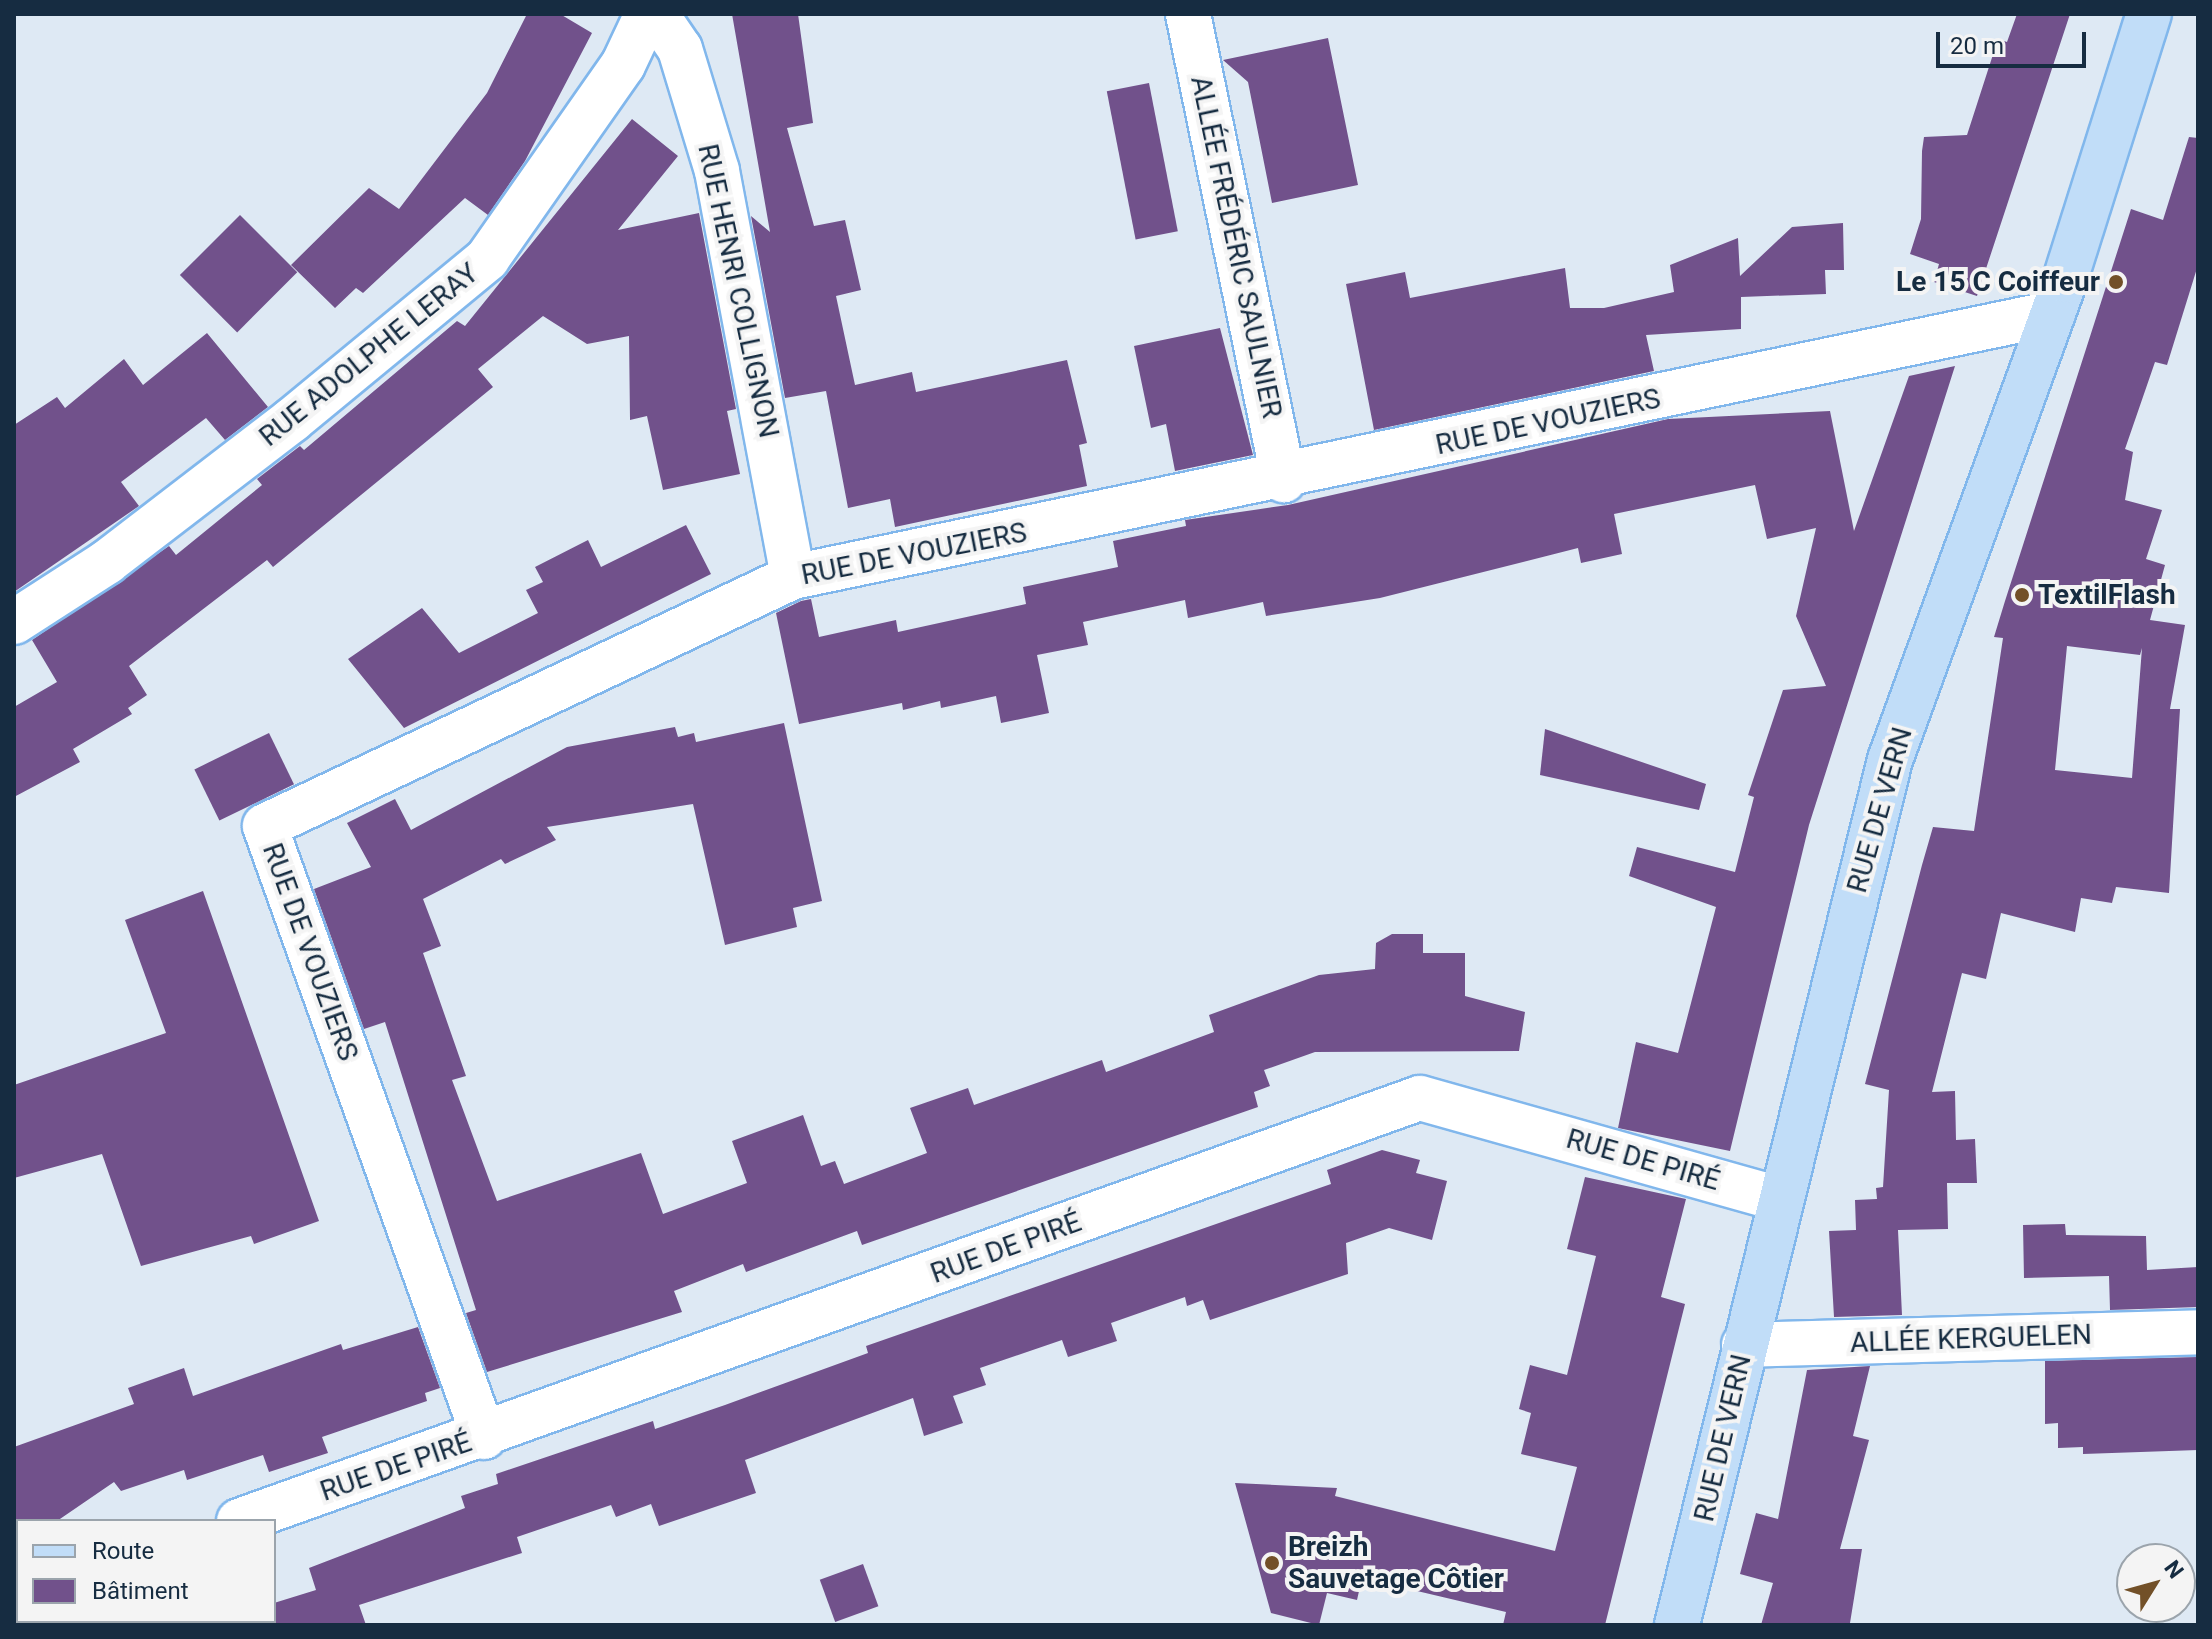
<!DOCTYPE html>
<html>
<head>
<meta charset="utf-8">
<style>
	body { margin:0 }
	#map { position:relative; width:2212px; height:1639px; overflow:hidden; background:#dee9f4; font-family:Roboto,sans-serif }
	div>[style] { position:absolute }
	[style*='--x'] { left:calc(var(--x)*1px); top:calc(var(--y)*1px); width:calc(var(--w)*1px); rotate:calc(var(--a)*1deg) }
	.building>* { inset:0; background:#71518b; transform-origin:0 0 }
	.roads { filter:drop-shadow(2px 0 #81b7ec) drop-shadow(-2px 0 #81b7ec) drop-shadow(0 2px #81b7ec) drop-shadow(0 -2px #81b7ec) }
	.street>* { height:44px; margin:-22px; padding:0 22px; transform-origin:22px; border-radius:22px; background:#fff }
	.primary>* { height:44px; margin:-22px; padding:0 22px; transform-origin:22px; border-radius:22px; background:#c1ddf8 }
	.dots>* { width:22px; height:22px; translate:-50% -50%; box-sizing:border-box; border:4px solid #f4f4f4; border-radius:50% }
	span { translate:-50% -50%; white-space:nowrap; text-align:center; line-height:1.15; -webkit-text-stroke:8px #f4f4f4; paint-order:stroke }
	.street-label { font-size:28px; color:#162c41 }
	.poi-label { font-size:28px; color:#162c41; font-weight:700 }
	.right { translate:-100% -50%; text-align:right }
	.left { translate:0 -50%; text-align:left }
	.frame { position:absolute; inset:0; border:16px solid #162c41; pointer-events:none }
	.legend { position:absolute; left:16px; top:1519px; width:260px; height:104px; box-sizing:border-box; background:#f4f4f4; border:2px solid #9ba4ac; margin:0; padding:10px 14px; list-style:none; font-size:24px; color:#162c41 }
	.legend li { display:flex; align-items:center; gap:16px; height:40px }
	.legend b { width:40px; border:2px solid #9ba4ac }
	.north { position:absolute; left:2116px; top:1543px; width:80px; height:80px; box-sizing:border-box; background:#f4f4f4; border:2px solid #9ba4ac; border-radius:50%; rotate:53deg; font-size:22px; font-weight:700; line-height:32px; text-align:center; color:#162c41 }
	.north::after { content:''; display:block; margin:auto; width:28px; height:36px; background:#725028; clip-path:polygon(50% 0,100% 100%,50% 72%,0 100%) }
	.scale { position:absolute; left:1936px; top:32px; width:150px; height:36px; box-sizing:border-box; border:4px solid #162c41; border-top:0; padding-left:10px; font-size:24px; line-height:28px; white-space:nowrap; color:#162c41; -webkit-text-stroke:6px #f4f4f4; paint-order:stroke }
</style>
</head>
<body>
<div id="map">
	<div class="building">
		<i style="clip-path:polygon(527px 14px,560px 14px,592px 33px,525px 161px,488px 215px,465px 198px,363px 293px,356px 288px,335px 308px,291px 265px,369px 188px,399px 209px,487px 93px)"></i>
		<i style="clip-path:polygon(732px 14px,798px 14px,813px 123px,787px 128px,814px 226px,845px 220px,861px 290px,836px 296px,855px 385px,912px 372px,916px 392px,1067px 360px,1087px 443px,1079px 445px,1087px 486px,895px 527px,890px 499px,848px 508px,826px 391px,785px 398px,751px 216px,770px 232px)"></i>
		<i style="clip-path:polygon(2017px 14px,2070px 14px,1977px 296px,1934px 282px,1939px 264px,1910px 254px,1921px 219px,1922px 151px,1924px 137px,1967px 135px,1998px 39px,2007px 42px)"></i>
		<i style="clip-path:polygon(1328px 38px,1358px 185px,1272px 203px,1248px 82px,1223px 60px)"></i>
		<i style="left:1149px;top:83px;width:151px;height:43px;rotate:79deg"></i>
		<i style="clip-path:polygon(632px 119px,678px 156px,618px 230px,699px 213px,736px 409px,727px 411px,740px 474px,663px 490px,647px 416px,630px 420px,629px 336px,587px 344px,543px 316px,478px 369px,493px 387px,273px 567px,267px 560px,129px 666px,147px 695px,128px 708px,132px 714px,73px 749px,80px 762px,14px 797px,14px 707px,57px 682px,32px 640px,169px 546px,176px 555px,262px 485px,257px 479px,300px 446px,304px 450px,457px 321px,465px 326px)"></i>
		<i style="clip-path:polygon(evenodd,2189px 137px,2198px 138px,2198px 265px,2167px 365px,2155px 362px,2125px 449px,2133px 452px,2125px 500px,2162px 510px,2146px 559px,2165px 565px,2150px 620px,2185px 625px,2170px 709px,2180px 709px,2169px 893px,2116px 887px,2112px 903px,2081px 898px,2075px 932px,2001px 913px,1986px 979px,1962px 973px,1932px 1092px,1955px 1091px,1956px 1140px,1975px 1139px,1977px 1183px,1947px 1183px,1948px 1229px,1898px 1230px,1902px 1315px,1834px 1317px,1829px 1231px,1856px 1230px,1855px 1200px,1877px 1199px,1876px 1188px,1883px 1187px,1889px 1090px,1865px 1084px,1922px 865px,1933px 827px,1974px 831px,2003px 638px,1994px 637px,2005px 601px,2131px 209px,2163px 220px,2189px 137px,2067px 646px,2140px 655px,2142px 648px,2132px 778px,2055px 770px,2067px 646px)"></i>
		<i style="left:240px;top:215px;width:81px;height:85px;rotate:45deg"></i>
		<i style="clip-path:polygon(1843px 223px,1844px 270px,1825px 270px,1826px 294px,1741px 297px,1741px 329px,1646px 335px,1654px 371px,1374px 430px,1346px 284px,1405px 272px,1410px 298px,1565px 268px,1570px 308px,1604px 308px,1674px 292px,1670px 265px,1738px 238px,1740px 276px,1792px 227px)"></i>
		<i style="clip-path:polygon(1220px 328px,1253px 455px,1175px 471px,1166px 424px,1151px 428px,1134px 346px)"></i>
		<i style="clip-path:polygon(207px 333px,268px 407px,225px 440px,206px 418px,121px 482px,139px 506px,14px 592px,14px 425px,57px 397px,65px 408px,124px 359px,143px 385px)"></i>
		<i style="clip-path:polygon(1955px 366px,1809px 825px,1730px 1151px,1618px 1128px,1636px 1042px,1678px 1053px,1716px 907px,1629px 876px,1637px 847px,1735px 872px,1754px 797px,1748px 795px,1783px 690px,1826px 686px,1796px 616px,1816px 528px,1767px 539px,1755px 485px,1614px 514px,1622px 554px,1581px 563px,1578px 548px,1380px 598px,1266px 616px,1263px 602px,1188px 618px,1185px 600px,1083px 622px,1088px 645px,1037px 655px,1049px 713px,1001px 723px,996px 696px,941px 708px,940px 701px,903px 710px,902px 703px,799px 724px,776px 613px,801px 601px,811px 599px,819px 637px,896px 620px,898px 632px,1026px 604px,1023px 587px,1118px 567px,1113px 541px,1186px 526px,1185px 520px,1288px 505px,1668px 419px,1830px 411px,1854px 531px,1909px 376px)"></i>
		<i style="clip-path:polygon(686px 525px,711px 574px,404px 728px,348px 659px,422px 608px,459px 653px,538px 613px,526px 590px,543px 582px,535px 567px,588px 540px,601px 567px)"></i>
		<i style="clip-path:polygon(784px 723px,822px 901px,793px 908px,797px 927px,725px 945px,693px 804px,547px 827px,556px 840px,505px 864px,501px 859px,423px 899px,441px 946px,423px 953px,466px 1076px,452px 1080px,497px 1201px,641px 1153px,663px 1214px,747px 1183px,732px 1141px,803px 1115px,821px 1166px,835px 1161px,844px 1184px,927px 1153px,910px 1108px,968px 1088px,974px 1105px,1102px 1060px,1106px 1072px,1214px 1032px,1209px 1015px,1319px 975px,1375px 969px,1376px 943px,1392px 934px,1423px 934px,1423px 953px,1465px 953px,1465px 996px,1525px 1012px,1519px 1051px,1315px 1052px,1264px 1070px,1270px 1086px,1254px 1092px,1258px 1107px,862px 1245px,857px 1231px,746px 1272px,743px 1264px,674px 1291px,682px 1312px,487px 1372px,466px 1313px,476px 1310px,385px 1022px,364px 1029px,314px 889px,371px 867px,347px 823px,395px 799px,411px 830px,567px 747px,675px 727px,678px 737px,694px 733px,696px 742px)"></i>
		<i style="clip-path:polygon(1545px 729px,1706px 784px,1699px 810px,1540px 775px)"></i>
		<i style="left:269px;top:733px;width:57px;height:83px;rotate:64deg"></i>
		<i style="clip-path:polygon(203px 891px,319px 1221px,254px 1244px,251px 1236px,141px 1266px,102px 1154px,14px 1178px,14px 1085px,166px 1033px,125px 920px)"></i>
		<i style="clip-path:polygon(1382px 1150px,1420px 1160px,1416px 1173px,1447px 1181px,1432px 1240px,1389px 1228px,1346px 1243px,1348px 1274px,1210px 1320px,1203px 1300px,1187px 1306px,1185px 1297px,1111px 1323px,1117px 1341px,1068px 1357px,1062px 1340px,980px 1368px,986px 1385px,953px 1396px,963px 1423px,924px 1436px,913px 1398px,745px 1460px,756px 1493px,659px 1526px,651px 1504px,616px 1517px,611px 1505px,517px 1537px,522px 1553px,359px 1605px,366px 1625px,234px 1625px,274px 1621px,274px 1603px,316px 1590px,309px 1568px,465px 1508px,461px 1496px,498px 1484px,496px 1474px,653px 1421px,655px 1429px,725px 1405px,868px 1353px,866px 1346px,1331px 1184px,1327px 1170px)"></i>
		<i style="clip-path:polygon(1585px 1177px,1686px 1199px,1661px 1297px,1685px 1304px,1605px 1625px,1503px 1625px,1506px 1612px,1362px 1578px,1357px 1600px,1327px 1593px,1319px 1625px,1271px 1613px,1235px 1483px,1337px 1488px,1335px 1496px,1555px 1551px,1577px 1467px,1521px 1454px,1531px 1413px,1519px 1409px,1530px 1365px,1567px 1375px,1596px 1256px,1567px 1249px)"></i>
		<i style="clip-path:polygon(2065px 1224px,2066px 1235px,2146px 1236px,2147px 1270px,2198px 1267px,2198px 1307px,2110px 1310px,2109px 1276px,2024px 1278px,2023px 1225px)"></i>
		<i style="clip-path:polygon(418px 1327px,440px 1388px,425px 1393px,427px 1401px,322px 1437px,328px 1453px,269px 1472px,263px 1455px,187px 1480px,184px 1470px,121px 1491px,114px 1482px,57px 1521px,14px 1521px,14px 1447px,134px 1404px,128px 1388px,184px 1368px,193px 1396px,341px 1344px,343px 1350px)"></i>
		<i style="clip-path:polygon(2198px 1357px,2198px 1450px,2083px 1454px,2083px 1447px,2058px 1448px,2058px 1423px,2045px 1424px,2045px 1361px)"></i>
		<i style="clip-path:polygon(1870px 1366px,1853px 1436px,1869px 1440px,1840px 1549px,1862px 1549px,1850px 1623px,1761px 1625px,1773px 1583px,1740px 1574px,1756px 1513px,1778px 1519px,1807px 1370px)"></i>
		<i style="left:863px;top:1564px;width:45px;height:46px;rotate:70deg"></i>
	</div>
	<div class="roads">
		<div class="street">
			<i style="--x:656;--y:14;--w:42;--a:55.6"></i>
			<i style="--x:680;--y:49;--w:127;--a:73.1"></i>
			<i style="--x:717;--y:171;--w:413;--a:79.4"></i>
			<i style="--x:1188;--y:14;--w:476;--a:78.4"></i>
			<i style="--x:14;--y:622;--w:111;--a:-32.8"></i>
			<i style="--x:107;--y:562;--w:233;--a:-37.5"></i>
			<i style="--x:292;--y:420;--w:253;--a:-39.5"></i>
			<i style="--x:487;--y:259;--w:237;--a:-55"></i>
			<i style="--x:623;--y:65;--w:56;--a:-64.8"></i>
			<i style="--x:1744;--y:1345;--w:454;--a:-1.6"></i>
			<i style="--x:484;--y:1437;--w:649;--a:-109.72"></i>
			<i style="--x:265;--y:826;--w:584;--a:-25.25"></i>
			<i style="--x:793;--y:577;--w:1287;--a:-11.83"></i>
			<i style="--x:239;--y:1521;--w:1254;--a:-19.71"></i>
			<i style="--x:1420;--y:1098;--w:374;--a:15.7"></i>
			<i style="--x:14;--y:1598;--w:4;--a:-14"></i>
		</div>
		<div class="primary">
			<i style="--x:1677;--y:1625;--w:891;--a:-76.17"></i>
			<i style="--x:1890;--y:760;--w:511;--a:-69.97"></i>
			<i style="--x:2065;--y:280;--w:279;--a:-72.5"></i>
		</div>
	</div>
	<div class="dots">
		<i style="left:2116px;top:282px;background:#725028"></i>
		<i style="left:2022px;top:595px;background:#725028"></i>
		<i style="left:1272px;top:1563px;background:#725028"></i>
	</div>
	<div class="street-label">
		<span style="left:1236px;top:247px;rotate:78deg">ALLÉE FRÉDÉRIC SAULNIER</span>
		<span style="left:738px;top:291px;rotate:78deg">RUE HENRI COLLIGNON</span>
		<span style="left:369px;top:355px;rotate:-39deg">RUE ADOLPHE LERAY</span>
		<span style="left:1548px;top:422px;rotate:-12deg">RUE DE VOUZIERS</span>
		<span style="left:914px;top:554px;rotate:-11deg">RUE DE VOUZIERS</span>
		<span style="left:1880px;top:810px;rotate:-74deg">RUE DE VERN</span>
		<span style="left:310px;top:952px;rotate:70deg">RUE DE VOUZIERS</span>
		<span style="left:1643px;top:1160px;rotate:16deg">RUE DE PIRÉ</span>
		<span style="left:1006px;top:1248px;rotate:-20deg">RUE DE PIRÉ</span>
		<span style="left:1971px;top:1339px;rotate:-2deg">ALLÉE KERGUELEN</span>
		<span style="left:1723px;top:1438px;rotate:-77deg">RUE DE VERN</span>
		<span style="left:396px;top:1467px;rotate:-19deg">RUE DE PIRÉ</span>
	</div>
	<div class="poi-label">
		<span class="right" style="left:2100px;top:282px">Le 15 C Coiffeur</span>
		<span class="left" style="left:2038px;top:595px">TextilFlash</span>
		<span class="left" style="left:1288px;top:1563px">Breizh<br>Sauvetage Côtier</span>
	</div>
	<div class="frame"></div>
	<ul class="legend">
	<li><b style="height:10px;background:#c1ddf8"></b>Route</li>
	<li><b style="height:22px;background:#71518b"></b>Bâtiment</li>
	</ul>
	<div class="north">N</div>
	<div class="scale">20 m</div>
</div>
</body>
</html>
